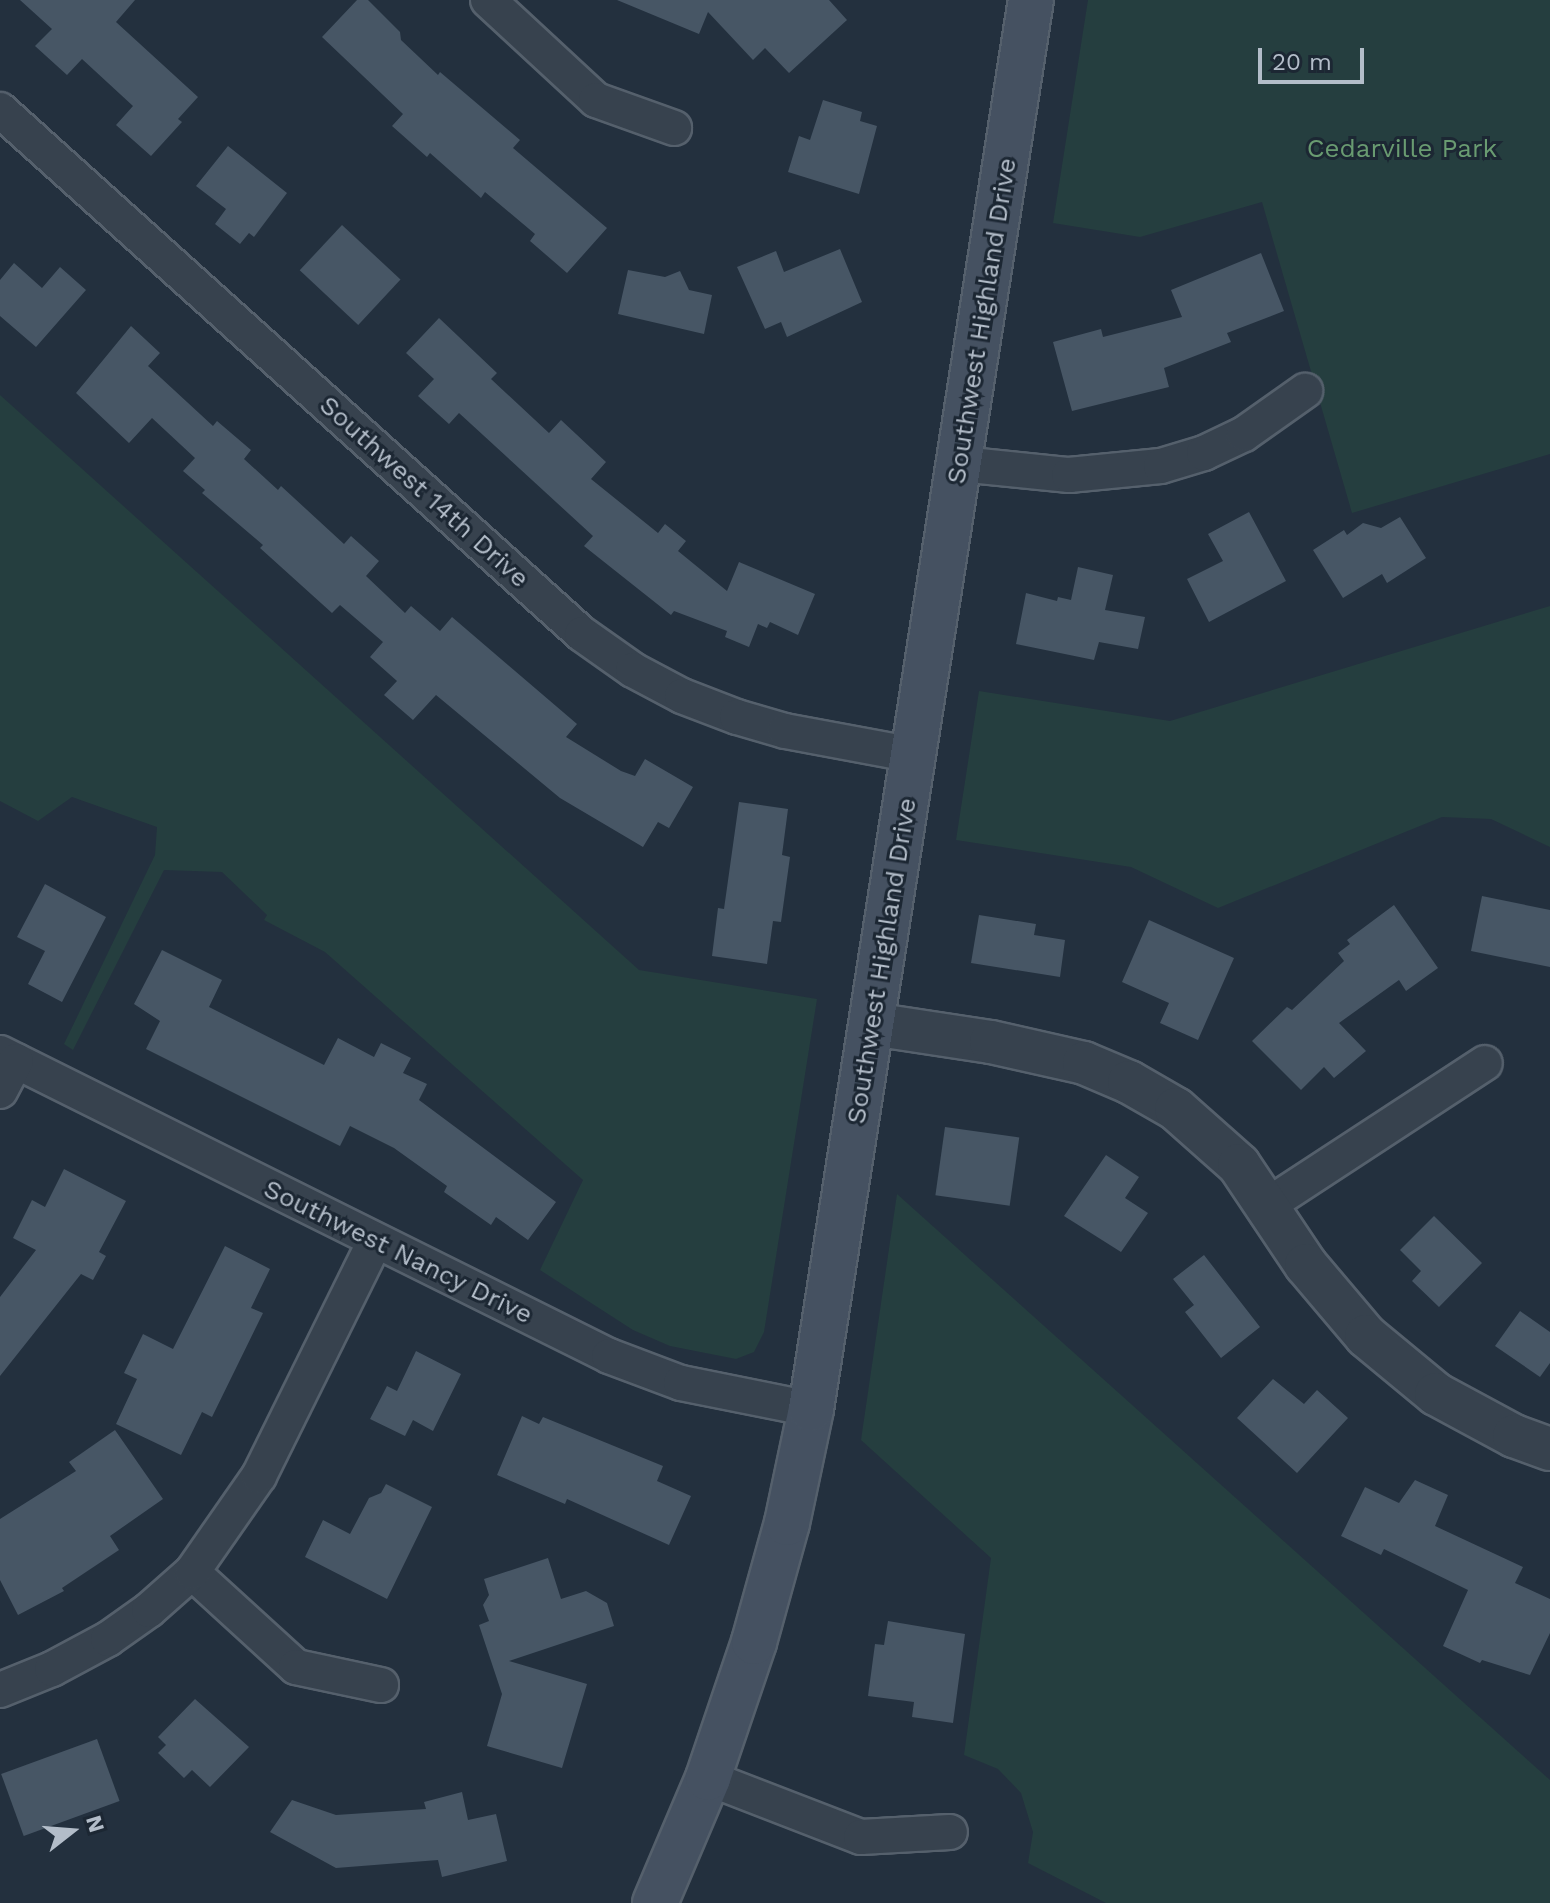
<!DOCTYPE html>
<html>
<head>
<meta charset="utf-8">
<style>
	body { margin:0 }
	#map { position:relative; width:1550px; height:1903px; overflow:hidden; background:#23303e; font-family:"Work Sans",sans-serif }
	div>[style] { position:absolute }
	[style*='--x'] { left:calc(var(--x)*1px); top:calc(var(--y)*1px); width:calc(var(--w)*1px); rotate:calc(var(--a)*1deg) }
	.green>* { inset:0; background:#253e3f }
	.building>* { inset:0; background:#475665; transform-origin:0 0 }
	.roads { filter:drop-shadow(2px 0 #55606c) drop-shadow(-2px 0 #55606c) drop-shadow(0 2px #55606c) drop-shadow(0 -2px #55606c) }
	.minor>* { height:34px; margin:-17px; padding:0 17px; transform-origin:17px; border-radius:17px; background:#37424e }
	.tertiary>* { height:42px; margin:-21px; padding:0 21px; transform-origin:21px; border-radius:21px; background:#37424e }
	.secondary>* { height:44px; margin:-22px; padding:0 22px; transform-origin:22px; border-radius:22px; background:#455161 }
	span { translate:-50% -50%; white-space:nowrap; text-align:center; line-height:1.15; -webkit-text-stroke:6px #1c2733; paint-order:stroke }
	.park-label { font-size:26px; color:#699b71 }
	.street-label { font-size:26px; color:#b3bdc9 }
	.north { position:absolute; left:32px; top:1791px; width:80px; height:80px; -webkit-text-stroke:6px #1c2733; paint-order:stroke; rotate:73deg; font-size:22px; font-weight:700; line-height:32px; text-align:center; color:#b3bdc9 }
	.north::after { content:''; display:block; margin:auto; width:28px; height:36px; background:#b3bdc9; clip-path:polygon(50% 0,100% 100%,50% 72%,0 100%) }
	.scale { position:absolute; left:1258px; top:48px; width:106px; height:36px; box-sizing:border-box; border:4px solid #b3bdc9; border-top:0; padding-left:10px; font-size:24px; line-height:28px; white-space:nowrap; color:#b3bdc9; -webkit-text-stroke:6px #1c2733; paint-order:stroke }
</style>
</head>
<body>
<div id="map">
	<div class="green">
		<i style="clip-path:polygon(1088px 0,1550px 0,1550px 454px,1352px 513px,1262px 202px,1140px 237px,1053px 223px)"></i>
		<i style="clip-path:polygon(0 395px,639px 970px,817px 999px,764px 1332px,754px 1352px,736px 1359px,670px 1346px,633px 1330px,540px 1270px,583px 1180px,325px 952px,264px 920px,267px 915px,222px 872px,164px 870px,73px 1050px,64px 1044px,155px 855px,157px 827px,72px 797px,38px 821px,0 801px)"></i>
		<i style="clip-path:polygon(1550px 606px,1550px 847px,1491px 819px,1442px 817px,1218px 908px,1131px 867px,956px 840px,979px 691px,1170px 721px)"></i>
		<i style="clip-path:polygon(897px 1194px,1550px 1780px,1550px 1903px,1106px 1903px,1028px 1863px,1033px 1832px,1021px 1793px,998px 1769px,964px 1755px,991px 1558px,861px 1440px)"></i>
	</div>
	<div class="building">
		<i style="clip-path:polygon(20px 0,135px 0,116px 22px,198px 97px,178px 119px,182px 122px,151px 156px,116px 125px,133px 106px,82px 59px,67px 75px,35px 46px,52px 29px)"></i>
		<i style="clip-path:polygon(357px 0,368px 0,400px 32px,401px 40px,438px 75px,440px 72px,520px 140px,513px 148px,607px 228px,567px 273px,530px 241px,535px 234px,485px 192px,481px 198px,430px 153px,427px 157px,392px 126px,403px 114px,322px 37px)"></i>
		<i style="clip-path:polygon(617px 0,829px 0,847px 20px,789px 73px,765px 48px,753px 60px,708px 12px,699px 34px)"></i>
		<i style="clip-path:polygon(823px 100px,862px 112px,860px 121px,877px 126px,859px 194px,788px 172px,799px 136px,810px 140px)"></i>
		<i style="clip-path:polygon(228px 146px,287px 193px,254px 237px,249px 233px,240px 244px,215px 224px,226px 209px,196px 186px)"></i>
		<i style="left:342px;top:225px;width:80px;height:62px;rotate:43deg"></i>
		<i style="clip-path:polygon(840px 249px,862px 302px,787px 337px,781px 322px,765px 329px,737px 267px,776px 251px,784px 272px)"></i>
		<i style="clip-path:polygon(1261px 253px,1284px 311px,1227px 333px,1231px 342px,1164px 368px,1169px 387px,1072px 411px,1053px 342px,1101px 329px,1103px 337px,1182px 317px,1171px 290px)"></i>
		<i style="clip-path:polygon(14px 263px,42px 288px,60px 267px,86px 290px,36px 347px,0 316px,0 280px)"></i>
		<i style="clip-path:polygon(628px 270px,665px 277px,680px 271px,689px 290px,712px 295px,704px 334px,618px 314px)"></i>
		<i style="clip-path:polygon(439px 318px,497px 373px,491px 379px,549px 433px,561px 420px,606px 462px,591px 479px,658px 533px,665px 524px,686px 541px,678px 551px,727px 591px,739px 562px,815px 594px,798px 635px,770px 622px,767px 628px,758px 624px,749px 647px,725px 637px,727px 631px,674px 611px,671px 615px,584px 546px,593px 536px,459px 413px,449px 424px,418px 396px,434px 379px,406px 353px)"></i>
		<i style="clip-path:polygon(131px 326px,160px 353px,148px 366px,213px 426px,217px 421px,251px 450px,244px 459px,278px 490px,281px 486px,344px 544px,351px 536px,379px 561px,366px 576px,405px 613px,411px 606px,440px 631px,452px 617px,577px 724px,566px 737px,621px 771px,635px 776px,645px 759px,693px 787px,669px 828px,658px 822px,643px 847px,560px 798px,436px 695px,413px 720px,384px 695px,397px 681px,370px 657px,383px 642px,340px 605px,332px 613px,260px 548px,263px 545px,202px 493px,205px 490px,183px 471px,195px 458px,152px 418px,129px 443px,76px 393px)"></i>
		<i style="clip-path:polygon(1249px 512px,1286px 581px,1209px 622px,1187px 579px,1223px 561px,1208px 534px)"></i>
		<i style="clip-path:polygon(1400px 517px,1426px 558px,1387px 583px,1382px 574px,1343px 598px,1313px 550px,1344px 530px,1347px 535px,1363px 523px,1381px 528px)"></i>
		<i style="clip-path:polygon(1078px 567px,1113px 575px,1105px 610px,1145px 617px,1138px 649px,1099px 642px,1094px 660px,1016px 644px,1026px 593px,1057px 601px,1058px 597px,1071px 600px)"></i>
		<i style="clip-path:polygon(739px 802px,788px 809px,782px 855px,790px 857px,781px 922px,773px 921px,767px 964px,712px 956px,718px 908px,724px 909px)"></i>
		<i style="clip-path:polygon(45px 884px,106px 917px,62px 1002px,28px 984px,45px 951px,17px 937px)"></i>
		<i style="clip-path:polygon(1482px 896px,1550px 910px,1550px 967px,1471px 951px)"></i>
		<i style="clip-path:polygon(1394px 905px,1438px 968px,1406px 991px,1399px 980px,1339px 1023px,1366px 1051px,1334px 1078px,1324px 1067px,1301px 1090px,1252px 1041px,1287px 1007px,1292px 1010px,1344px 961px,1338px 953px,1350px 944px,1347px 940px)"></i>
		<i style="clip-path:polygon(979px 915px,1036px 924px,1034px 935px,1065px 940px,1060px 977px,971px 963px)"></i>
		<i style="clip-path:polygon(1149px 920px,1234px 958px,1198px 1040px,1160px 1023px,1169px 1003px,1122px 982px)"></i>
		<i style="clip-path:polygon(162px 950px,222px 980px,209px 1007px,324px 1065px,338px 1038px,374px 1057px,381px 1043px,411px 1058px,403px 1073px,427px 1084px,419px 1100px,556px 1202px,528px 1240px,496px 1217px,491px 1225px,444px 1192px,447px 1186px,394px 1148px,350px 1126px,340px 1146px,146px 1049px,160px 1021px,134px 1004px)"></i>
		<i style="left:945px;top:1127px;width:75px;height:69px;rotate:8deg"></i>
		<i style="clip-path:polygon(1106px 1155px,1139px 1177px,1125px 1198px,1148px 1213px,1121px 1252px,1064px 1216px)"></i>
		<i style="clip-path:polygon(64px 1169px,126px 1201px,99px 1252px,106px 1256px,93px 1280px,81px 1274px,0 1376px,0 1297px,36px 1250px,13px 1238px,32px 1200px,45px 1207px)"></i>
		<i style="clip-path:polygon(1434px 1216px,1482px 1263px,1439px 1307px,1412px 1281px,1421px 1271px,1400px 1250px)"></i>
		<i style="clip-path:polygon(225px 1246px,270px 1269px,251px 1308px,263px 1313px,212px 1417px,202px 1412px,181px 1455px,116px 1424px,137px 1379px,124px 1373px,143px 1334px,173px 1349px)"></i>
		<i style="clip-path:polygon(1204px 1255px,1260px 1327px,1221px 1358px,1185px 1312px,1194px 1305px,1173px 1279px)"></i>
		<i style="clip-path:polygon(1520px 1311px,1550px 1332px,1550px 1363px,1540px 1377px,1495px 1346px)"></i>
		<i style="clip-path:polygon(416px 1351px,461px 1374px,433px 1431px,413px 1420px,405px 1436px,370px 1419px,387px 1386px,397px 1391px)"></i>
		<i style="clip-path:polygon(1273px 1379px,1304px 1404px,1317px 1390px,1348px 1418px,1297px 1473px,1237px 1418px)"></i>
		<i style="clip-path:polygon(522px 1416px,539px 1424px,543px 1417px,663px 1466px,657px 1481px,691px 1496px,669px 1545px,567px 1499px,565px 1504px,497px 1475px)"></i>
		<i style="clip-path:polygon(115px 1430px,163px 1499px,110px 1536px,119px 1550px,62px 1588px,64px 1591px,18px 1615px,0 1580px,0 1519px,76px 1471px,69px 1462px)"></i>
		<i style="clip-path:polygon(1415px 1480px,1448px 1495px,1435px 1526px,1523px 1567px,1515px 1583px,1550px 1599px,1550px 1633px,1530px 1675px,1482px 1660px,1480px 1663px,1443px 1646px,1468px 1590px,1384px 1549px,1381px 1555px,1341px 1536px,1365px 1487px,1399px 1503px)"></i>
		<i style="clip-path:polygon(386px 1484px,432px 1507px,387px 1599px,305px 1557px,323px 1520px,350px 1534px,369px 1498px,381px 1493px)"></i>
		<i style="clip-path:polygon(548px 1558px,561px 1599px,586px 1591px,607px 1603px,614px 1626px,509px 1661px,587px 1684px,562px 1768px,487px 1746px,502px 1694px,479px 1625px,489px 1621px,483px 1605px,489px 1595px,484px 1579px)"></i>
		<i style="clip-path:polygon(888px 1621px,965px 1634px,953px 1723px,912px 1717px,914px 1702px,868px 1696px,875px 1644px,884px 1645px)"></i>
		<i style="clip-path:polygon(195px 1699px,249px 1747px,210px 1787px,192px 1770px,184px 1778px,158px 1753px,166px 1745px,158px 1737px)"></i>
		<i style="left:97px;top:1739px;width:66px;height:102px;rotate:70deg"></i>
		<i style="clip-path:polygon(462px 1792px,468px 1820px,496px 1814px,507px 1861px,442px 1877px,438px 1860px,336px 1868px,270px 1832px,292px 1800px,336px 1815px,426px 1809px,424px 1802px)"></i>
	</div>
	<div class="roads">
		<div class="minor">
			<i style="--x:488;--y:0;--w:147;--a:42.8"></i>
			<i style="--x:596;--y:100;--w:83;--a:19.7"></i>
			<i style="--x:0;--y:110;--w:783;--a:42"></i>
			<i style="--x:582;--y:634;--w:62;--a:35.2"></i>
			<i style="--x:633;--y:670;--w:55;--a:28"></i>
			<i style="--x:682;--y:696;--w:59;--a:20.9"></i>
			<i style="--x:737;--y:717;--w:50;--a:16.3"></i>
			<i style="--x:785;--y:731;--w:131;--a:10.5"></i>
			<i style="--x:960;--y:464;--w:110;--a:5.8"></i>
			<i style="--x:1069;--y:475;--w:92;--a:-5.6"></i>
			<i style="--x:1161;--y:466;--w:45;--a:-16.8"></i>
			<i style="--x:1204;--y:453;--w:44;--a:-25.4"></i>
			<i style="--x:1244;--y:434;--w:75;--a:-35.2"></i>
			<i style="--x:0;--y:1053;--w:680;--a:26.45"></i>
			<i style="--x:609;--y:1356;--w:77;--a:20.6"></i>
			<i style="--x:681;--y:1383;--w:133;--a:11.3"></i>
			<i style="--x:0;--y:1091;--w:34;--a:-62"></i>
			<i style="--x:1268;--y:1205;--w:259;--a:-33.2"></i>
			<i style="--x:192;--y:1572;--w:141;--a:42.4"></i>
			<i style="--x:296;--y:1667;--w:87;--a:12"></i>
			<i style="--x:0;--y:1690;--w:56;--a:-22"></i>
			<i style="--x:52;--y:1669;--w:64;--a:-28.2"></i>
			<i style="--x:108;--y:1639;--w:50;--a:-35.3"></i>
			<i style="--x:149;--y:1610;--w:57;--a:-41.5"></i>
			<i style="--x:192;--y:1572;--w:117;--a:-55.1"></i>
			<i style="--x:259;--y:1476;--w:262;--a:-63.7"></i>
			<i style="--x:708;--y:1778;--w:164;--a:21.1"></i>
			<i style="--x:861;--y:1837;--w:89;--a:-3.2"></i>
		</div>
		<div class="tertiary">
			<i style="--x:872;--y:1024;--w:120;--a:8.6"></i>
			<i style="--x:991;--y:1042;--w:95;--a:12.7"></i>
			<i style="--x:1084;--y:1063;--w:49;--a:22.9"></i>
			<i style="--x:1129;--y:1082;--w:54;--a:29.9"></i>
			<i style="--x:1176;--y:1109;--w:84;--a:41.6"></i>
			<i style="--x:1239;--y:1165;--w:120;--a:56.2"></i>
			<i style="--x:1306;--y:1265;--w:93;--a:49.8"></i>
			<i style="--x:1366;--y:1336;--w:91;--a:39.6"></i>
			<i style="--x:1436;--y:1394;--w:89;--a:28.3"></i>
			<i style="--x:1514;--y:1436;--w:38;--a:20"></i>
		</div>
		<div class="secondary">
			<i style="--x:655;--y:1903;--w:136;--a:-67"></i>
			<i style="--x:708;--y:1778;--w:144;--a:-71.3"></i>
			<i style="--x:754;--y:1642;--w:123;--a:-74.5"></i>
			<i style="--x:787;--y:1523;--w:116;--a:-78.1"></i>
			<i style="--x:811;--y:1409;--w:1426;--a:-81.13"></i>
		</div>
	</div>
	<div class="park-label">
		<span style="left:1402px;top:149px">Cedarville Park</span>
	</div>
	<div class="street-label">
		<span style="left:982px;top:321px;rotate:-81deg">Southwest Highland Drive</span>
		<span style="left:424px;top:492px;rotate:42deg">Southwest 14th Drive</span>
		<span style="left:882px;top:961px;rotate:-81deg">Southwest Highland Drive</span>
		<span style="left:398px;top:1252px;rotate:26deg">Southwest Nancy Drive</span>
	</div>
	<div class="north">N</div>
	<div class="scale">20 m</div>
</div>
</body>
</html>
